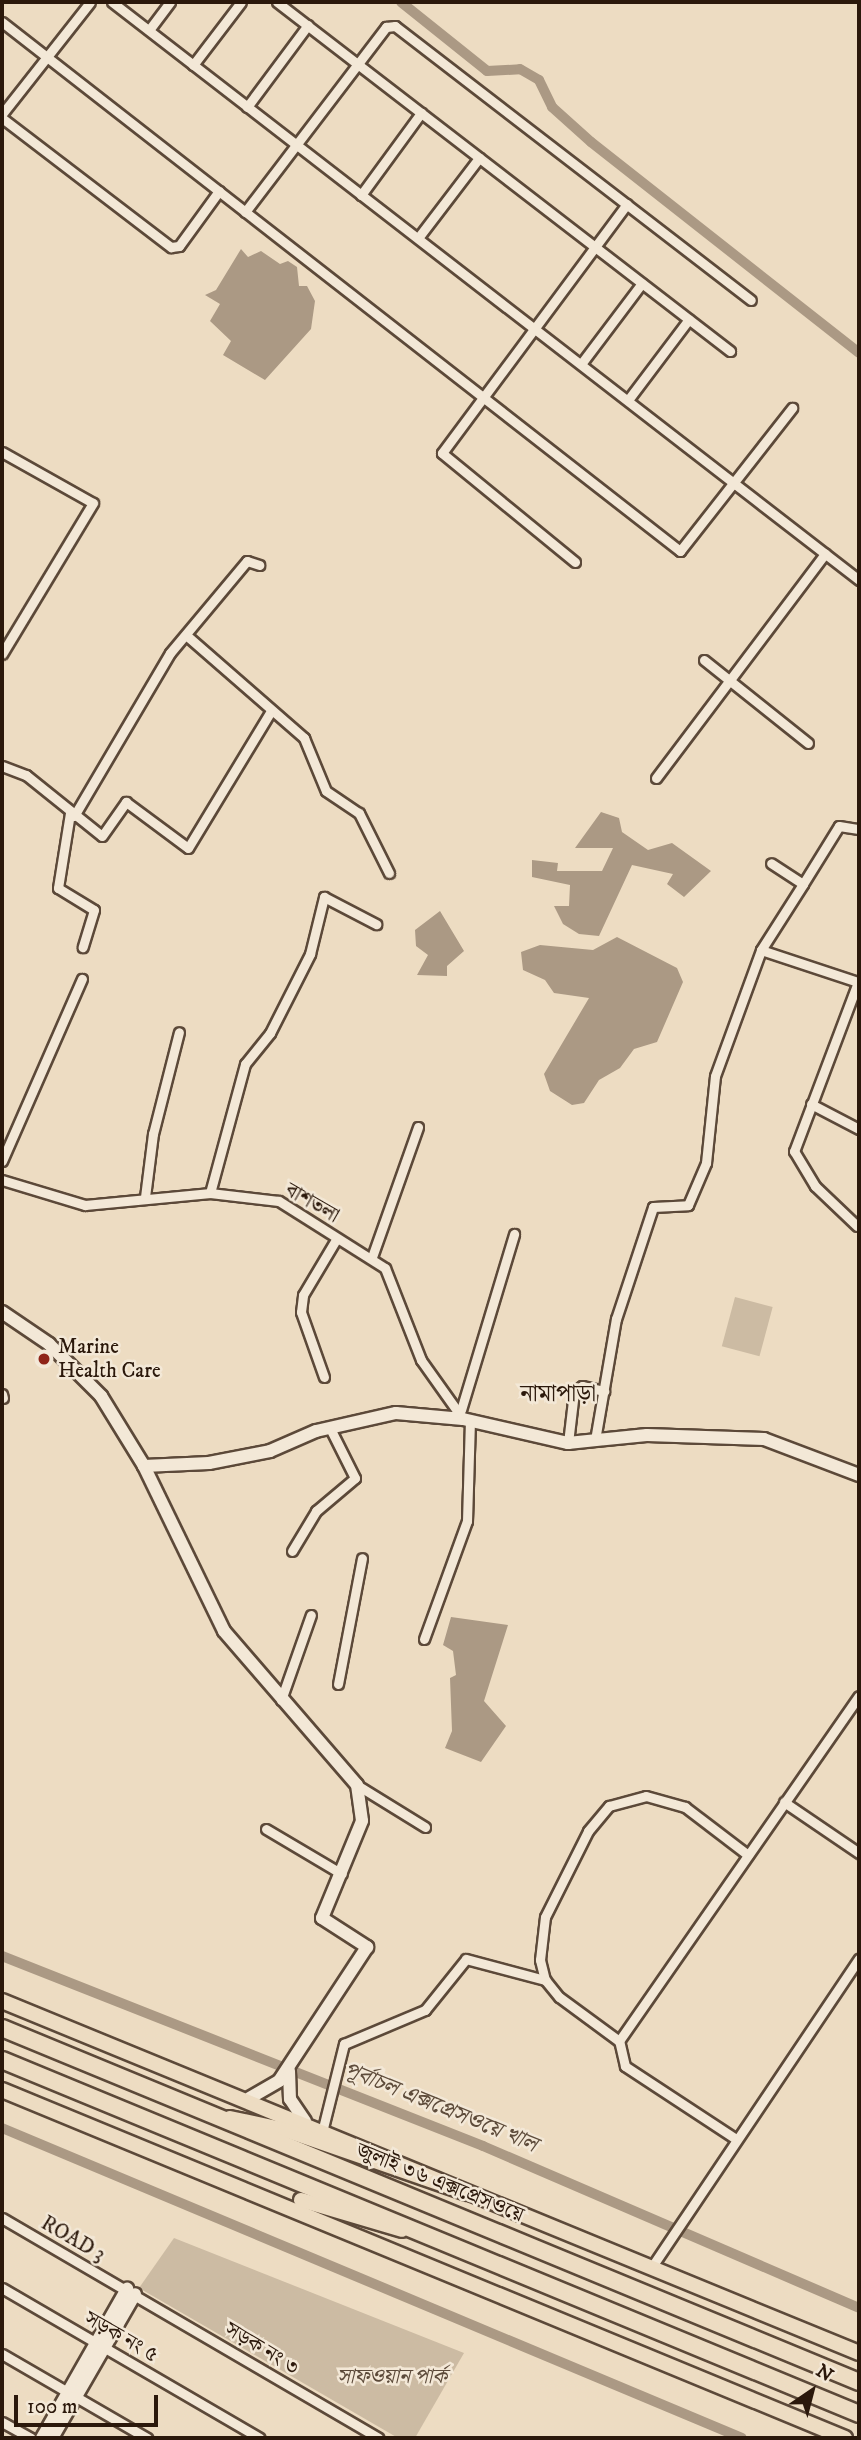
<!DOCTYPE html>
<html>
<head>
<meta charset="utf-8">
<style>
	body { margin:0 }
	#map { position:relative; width:861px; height:2440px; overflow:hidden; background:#eddcc2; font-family:"IM FELL DW Pica","Noto Serif Bengali",serif }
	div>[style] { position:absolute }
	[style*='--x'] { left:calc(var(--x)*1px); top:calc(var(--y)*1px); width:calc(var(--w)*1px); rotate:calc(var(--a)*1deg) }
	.green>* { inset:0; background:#ccbba3; transform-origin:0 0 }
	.water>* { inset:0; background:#ab9984 }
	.canal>* { height:10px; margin:-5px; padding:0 5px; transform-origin:5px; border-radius:5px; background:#ab9984 }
	.roads { filter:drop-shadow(2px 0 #5c4939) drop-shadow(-2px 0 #5c4939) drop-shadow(0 2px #5c4939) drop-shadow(0 -2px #5c4939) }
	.street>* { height:9px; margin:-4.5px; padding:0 4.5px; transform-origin:4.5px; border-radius:4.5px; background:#f3e8d7 }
	.secondary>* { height:12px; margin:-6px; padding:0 6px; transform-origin:6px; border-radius:6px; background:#f3e8d7 }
	.primary>* { height:14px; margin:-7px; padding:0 7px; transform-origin:7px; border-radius:7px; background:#eddcc2 }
	.highway>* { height:16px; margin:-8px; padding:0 8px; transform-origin:8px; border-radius:8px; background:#eddcc2 }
	.dots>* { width:19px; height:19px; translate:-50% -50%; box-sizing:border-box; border:4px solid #f3e8d7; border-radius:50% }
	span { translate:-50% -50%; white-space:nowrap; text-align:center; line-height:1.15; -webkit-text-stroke:5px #f3e8d7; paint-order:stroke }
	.street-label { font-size:21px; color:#2b180b }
	.poi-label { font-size:21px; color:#2b180b }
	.left { translate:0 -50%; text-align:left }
	.park-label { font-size:21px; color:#5b4939; font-style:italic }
	.water-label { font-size:23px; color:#5e4c3b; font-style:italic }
	.quarter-label { font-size:24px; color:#2b180b }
	.frame { position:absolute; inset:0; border:4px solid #2b180b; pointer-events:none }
	.north { position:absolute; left:777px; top:2356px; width:70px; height:70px; -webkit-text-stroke:5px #f3e8d7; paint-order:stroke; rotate:35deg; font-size:19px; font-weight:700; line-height:28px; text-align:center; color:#2b180b }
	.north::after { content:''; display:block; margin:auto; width:24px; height:32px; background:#2b180b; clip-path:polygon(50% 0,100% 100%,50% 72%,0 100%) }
	.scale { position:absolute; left:14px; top:2395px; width:144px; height:32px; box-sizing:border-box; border:4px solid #2b180b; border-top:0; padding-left:9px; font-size:21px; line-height:24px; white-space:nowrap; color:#2b180b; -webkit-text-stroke:5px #f3e8d7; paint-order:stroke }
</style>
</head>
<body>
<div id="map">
	<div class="green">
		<i style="left:735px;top:1297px;width:39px;height:51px;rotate:15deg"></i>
		<i style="clip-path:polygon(174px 2238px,464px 2353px,415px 2438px,398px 2438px,139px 2288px)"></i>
	</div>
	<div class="water">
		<i style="clip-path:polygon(241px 249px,248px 257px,261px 251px,280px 264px,288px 261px,297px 267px,299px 286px,307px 286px,315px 301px,311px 329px,265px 380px,223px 355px,231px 341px,210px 321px,220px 304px,205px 295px,216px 290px)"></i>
		<i style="clip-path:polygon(601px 812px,619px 818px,622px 832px,648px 850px,672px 843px,711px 871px,684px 897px,667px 884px,673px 874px,632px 865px,599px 936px,579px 934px,563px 924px,554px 906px,569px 906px,570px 885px,532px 877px,532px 860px,558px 863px,557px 871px,602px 871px,613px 848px,575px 848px)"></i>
		<i style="clip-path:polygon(440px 911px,464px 951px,447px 966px,447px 976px,417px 975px,428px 955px,416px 946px,415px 930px)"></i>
		<i style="clip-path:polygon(617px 937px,677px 968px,683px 982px,657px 1042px,634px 1049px,620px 1068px,599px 1080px,584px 1103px,572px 1105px,550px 1091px,544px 1074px,589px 998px,554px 993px,545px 980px,523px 970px,521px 952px,540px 945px,593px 950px)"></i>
		<i style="clip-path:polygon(451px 1617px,508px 1625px,484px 1701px,506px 1726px,481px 1762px,445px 1748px,452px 1731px,450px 1678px,456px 1675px,453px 1651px,443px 1645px)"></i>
	</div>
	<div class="canal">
		<i style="--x:401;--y:2;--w:110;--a:38.7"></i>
		<i style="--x:487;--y:71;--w:33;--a:-3"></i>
		<i style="--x:520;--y:69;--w:22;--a:30"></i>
		<i style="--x:539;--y:80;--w:30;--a:64"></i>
		<i style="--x:552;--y:107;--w:52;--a:41.9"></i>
		<i style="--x:591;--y:142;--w:341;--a:38.2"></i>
		<i style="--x:2;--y:1956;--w:517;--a:21.55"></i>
		<i style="--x:483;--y:2146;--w:409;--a:23.3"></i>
		<i style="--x:2;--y:2128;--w:802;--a:22.73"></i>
	</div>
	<div class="roads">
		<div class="street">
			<i style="--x:112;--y:2;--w:945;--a:37.73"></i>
			<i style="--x:277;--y:2;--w:572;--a:37.61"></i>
			<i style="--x:2;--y:22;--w:860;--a:37.96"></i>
			<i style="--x:680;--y:551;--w:182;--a:-51.9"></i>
			<i style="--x:149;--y:30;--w:35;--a:-53"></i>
			<i style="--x:193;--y:65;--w:79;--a:-52.7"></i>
			<i style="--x:247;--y:107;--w:102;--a:-53.4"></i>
			<i style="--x:2;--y:114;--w:142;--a:-51.8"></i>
			<i style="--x:2;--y:118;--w:213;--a:37.4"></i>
			<i style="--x:171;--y:247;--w:8;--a:-7"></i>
			<i style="--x:179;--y:246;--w:68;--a:-54"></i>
			<i style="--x:361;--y:195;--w:102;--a:-53.8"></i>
			<i style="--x:245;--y:212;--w:233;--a:-52.7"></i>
			<i style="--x:386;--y:27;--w:9;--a:-6"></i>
			<i style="--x:395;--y:26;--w:449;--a:37.6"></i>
			<i style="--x:418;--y:238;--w:101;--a:-52.7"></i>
			<i style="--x:581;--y:364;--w:101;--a:-53"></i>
			<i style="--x:628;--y:400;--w:101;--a:-53"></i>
			<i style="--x:2;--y:452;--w:104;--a:29.3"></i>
			<i style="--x:93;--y:503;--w:176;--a:121.1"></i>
			<i style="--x:575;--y:562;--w:172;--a:-140.7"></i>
			<i style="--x:442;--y:453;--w:310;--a:-53.4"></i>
			<i style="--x:186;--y:635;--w:157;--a:41.1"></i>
			<i style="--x:304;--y:738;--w:57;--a:67.5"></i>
			<i style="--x:326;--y:791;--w:40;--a:34"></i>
			<i style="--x:359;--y:813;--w:67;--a:63.4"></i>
			<i style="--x:704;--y:660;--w:133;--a:38.6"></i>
			<i style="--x:2;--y:766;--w:26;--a:21"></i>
			<i style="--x:26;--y:775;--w:97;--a:38.8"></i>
			<i style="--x:102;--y:836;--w:42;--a:-54.8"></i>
			<i style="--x:126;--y:802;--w:77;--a:36.6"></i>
			<i style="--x:188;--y:848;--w:160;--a:-58.8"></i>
			<i style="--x:656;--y:778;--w:281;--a:-53"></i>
			<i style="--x:70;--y:813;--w:76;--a:99.1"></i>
			<i style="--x:58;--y:888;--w:42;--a:31.4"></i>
			<i style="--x:94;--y:910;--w:39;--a:107"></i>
			<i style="--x:74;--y:816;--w:189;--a:-59.5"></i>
			<i style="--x:170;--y:653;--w:120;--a:-50.1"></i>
			<i style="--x:247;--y:561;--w:13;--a:18"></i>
			<i style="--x:803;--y:884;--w:68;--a:-58.2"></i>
			<i style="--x:839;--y:826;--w:20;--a:9"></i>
			<i style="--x:761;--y:950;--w:102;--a:18.3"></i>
			<i style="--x:858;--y:982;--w:181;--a:110.7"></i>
			<i style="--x:794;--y:1151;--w:41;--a:59"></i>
			<i style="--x:815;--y:1186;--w:58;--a:43.6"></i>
			<i style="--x:811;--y:1104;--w:54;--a:27.5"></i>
			<i style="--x:2;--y:1161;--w:199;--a:-66.3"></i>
			<i style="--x:2;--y:1180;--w:87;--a:16.8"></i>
			<i style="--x:85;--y:1205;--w:126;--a:-5.5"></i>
			<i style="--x:210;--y:1193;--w:69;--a:6.6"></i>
			<i style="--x:279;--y:1201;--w:125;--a:32.3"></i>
			<i style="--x:385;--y:1268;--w:99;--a:68.6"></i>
			<i style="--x:421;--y:1360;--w:72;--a:54.6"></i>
			<i style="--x:210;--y:1193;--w:134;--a:-74.8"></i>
			<i style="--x:245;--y:1064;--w:40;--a:-51"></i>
			<i style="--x:270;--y:1033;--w:89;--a:-63.1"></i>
			<i style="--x:310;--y:954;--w:59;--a:-76.2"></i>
			<i style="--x:324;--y:897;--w:59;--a:27.4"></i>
			<i style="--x:145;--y:1197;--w:64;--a:-82.8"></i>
			<i style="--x:153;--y:1134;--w:105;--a:-75.7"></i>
			<i style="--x:372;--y:1257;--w:138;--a:-70.5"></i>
			<i style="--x:324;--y:1377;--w:69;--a:-109.5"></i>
			<i style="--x:301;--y:1312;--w:17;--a:-83"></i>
			<i style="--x:303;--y:1295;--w:66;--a:-59.2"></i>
			<i style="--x:2;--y:1394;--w:4;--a:76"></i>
			<i style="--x:461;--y:1410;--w:184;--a:-73.2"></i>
			<i style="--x:595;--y:1440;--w:123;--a:-80.2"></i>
			<i style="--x:616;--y:1319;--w:118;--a:-71.7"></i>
			<i style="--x:653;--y:1207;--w:35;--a:-3"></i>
			<i style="--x:688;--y:1205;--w:46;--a:-66.8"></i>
			<i style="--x:706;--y:1163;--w:87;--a:-84.1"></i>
			<i style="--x:715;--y:1076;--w:134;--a:-69.9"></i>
			<i style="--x:761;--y:950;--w:78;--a:-57.5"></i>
			<i style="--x:803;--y:884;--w:38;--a:-147"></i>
			<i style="--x:568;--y:1443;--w:51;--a:-83.3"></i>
			<i style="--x:574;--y:1392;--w:10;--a:-37"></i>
			<i style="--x:582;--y:1386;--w:23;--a:13"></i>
			<i style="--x:292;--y:1551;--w:47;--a:-59"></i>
			<i style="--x:316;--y:1511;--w:51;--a:-40.2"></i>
			<i style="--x:355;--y:1478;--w:56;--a:-116.6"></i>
			<i style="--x:424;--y:1639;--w:126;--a:-70"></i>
			<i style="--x:467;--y:1521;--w:100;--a:-88.3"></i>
			<i style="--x:338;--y:1684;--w:128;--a:-79.2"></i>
			<i style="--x:281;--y:1700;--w:90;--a:-70.6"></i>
			<i style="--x:357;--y:1785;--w:80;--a:31.7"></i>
			<i style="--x:784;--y:1802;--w:91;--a:34.2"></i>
			<i style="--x:266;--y:1829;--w:88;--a:30.6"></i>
			<i style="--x:619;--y:2041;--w:74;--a:-143.7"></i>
			<i style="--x:559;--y:1997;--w:22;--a:-129"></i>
			<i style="--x:545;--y:1980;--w:21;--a:-104"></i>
			<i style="--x:540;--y:1960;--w:43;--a:-83.4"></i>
			<i style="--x:545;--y:1917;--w:96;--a:-63.4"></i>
			<i style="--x:588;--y:1831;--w:33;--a:-50"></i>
			<i style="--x:609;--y:1806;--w:38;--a:-15"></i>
			<i style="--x:646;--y:1796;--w:41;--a:15.8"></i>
			<i style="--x:685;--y:1807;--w:79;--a:37.3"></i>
			<i style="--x:323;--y:2128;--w:87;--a:-76"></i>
			<i style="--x:344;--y:2044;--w:88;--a:-22.8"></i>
			<i style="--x:425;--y:2010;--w:65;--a:-51.2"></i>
			<i style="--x:466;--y:1959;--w:82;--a:14.9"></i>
			<i style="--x:736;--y:2139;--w:133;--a:-146.7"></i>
			<i style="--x:625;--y:2066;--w:26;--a:-103"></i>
			<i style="--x:619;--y:2041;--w:420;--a:-55.2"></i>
			<i style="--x:2;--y:2218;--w:436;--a:30.3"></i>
			<i style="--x:653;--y:2265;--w:369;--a:-56.1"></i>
			<i style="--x:2;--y:2288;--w:298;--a:30.2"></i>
			<i style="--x:2;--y:2354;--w:168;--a:30.1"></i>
			<i style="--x:2;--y:2422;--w:33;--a:29"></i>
		</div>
		<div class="secondary">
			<i style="--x:2;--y:1312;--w:57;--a:34.2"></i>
			<i style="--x:49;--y:1344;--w:74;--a:45"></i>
			<i style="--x:101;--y:1396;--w:82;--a:58.4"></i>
			<i style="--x:144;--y:1466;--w:65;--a:-2.6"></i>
			<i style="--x:209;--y:1463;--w:62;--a:-11.1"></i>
			<i style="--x:270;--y:1451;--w:50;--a:-23.5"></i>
			<i style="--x:316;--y:1431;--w:82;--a:-12.7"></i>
			<i style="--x:396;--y:1413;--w:67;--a:5.1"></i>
			<i style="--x:463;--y:1419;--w:108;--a:12.9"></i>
			<i style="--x:568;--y:1443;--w:79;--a:-5.8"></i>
			<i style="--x:647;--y:1435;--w:117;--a:2"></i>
			<i style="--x:764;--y:1439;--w:102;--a:20.8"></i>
			<i style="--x:144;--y:1466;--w:183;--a:64.1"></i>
			<i style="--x:224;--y:1631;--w:203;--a:49.2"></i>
			<i style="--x:357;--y:1785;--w:36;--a:82"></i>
			<i style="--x:362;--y:1821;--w:105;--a:112.4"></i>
			<i style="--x:322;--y:1918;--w:54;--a:32.8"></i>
			<i style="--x:367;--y:1947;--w:160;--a:123.3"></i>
			<i style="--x:279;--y:2081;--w:34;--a:150"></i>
			<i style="--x:289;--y:2071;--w:28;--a:88"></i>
			<i style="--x:290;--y:2099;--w:27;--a:56"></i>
			<i style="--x:42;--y:2438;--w:172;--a:-60.3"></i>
			<i style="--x:52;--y:2438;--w:166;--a:-60"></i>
		</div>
		<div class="primary">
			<i style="--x:2;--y:2001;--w:926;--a:22.33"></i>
			<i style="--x:2;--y:2090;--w:912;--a:22.43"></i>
			<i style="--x:230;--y:2118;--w:56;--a:12.3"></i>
			<i style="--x:285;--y:2130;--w:193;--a:19.1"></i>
			<i style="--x:301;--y:2200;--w:105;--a:16.5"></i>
		</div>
		<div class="highway">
			<i style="--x:2;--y:2028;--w:927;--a:22.44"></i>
			<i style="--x:2;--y:2060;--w:927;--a:22.44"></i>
		</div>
	</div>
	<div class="dots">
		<i style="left:44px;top:1359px;background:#8f2418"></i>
	</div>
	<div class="street-label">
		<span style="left:312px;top:1203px;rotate:30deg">বাশতলা</span>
		<span style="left:440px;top:2183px;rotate:22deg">জুলাই ৩৬ এক্সপ্রেসওয়ে</span>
		<span style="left:73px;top:2239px;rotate:30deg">ROAD 3</span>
		<span style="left:121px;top:2337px;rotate:30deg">সড়ক নং ৫</span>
		<span style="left:262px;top:2349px;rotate:31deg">সড়ক নং ৩</span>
	</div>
	<div class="poi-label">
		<span class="left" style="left:58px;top:1359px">Marine<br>Health Care</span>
	</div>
	<div class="park-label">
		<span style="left:392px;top:2377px">সাফওয়ান পার্ক</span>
	</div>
	<div class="water-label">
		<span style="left:440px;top:2108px;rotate:22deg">পূর্বাচল এক্সপ্রেসওয়ে খাল</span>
	</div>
	<div class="quarter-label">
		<span style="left:558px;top:1395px">নামাপাড়া</span>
	</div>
	<div class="frame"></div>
	<div class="north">N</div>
	<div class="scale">100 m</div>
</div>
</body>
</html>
